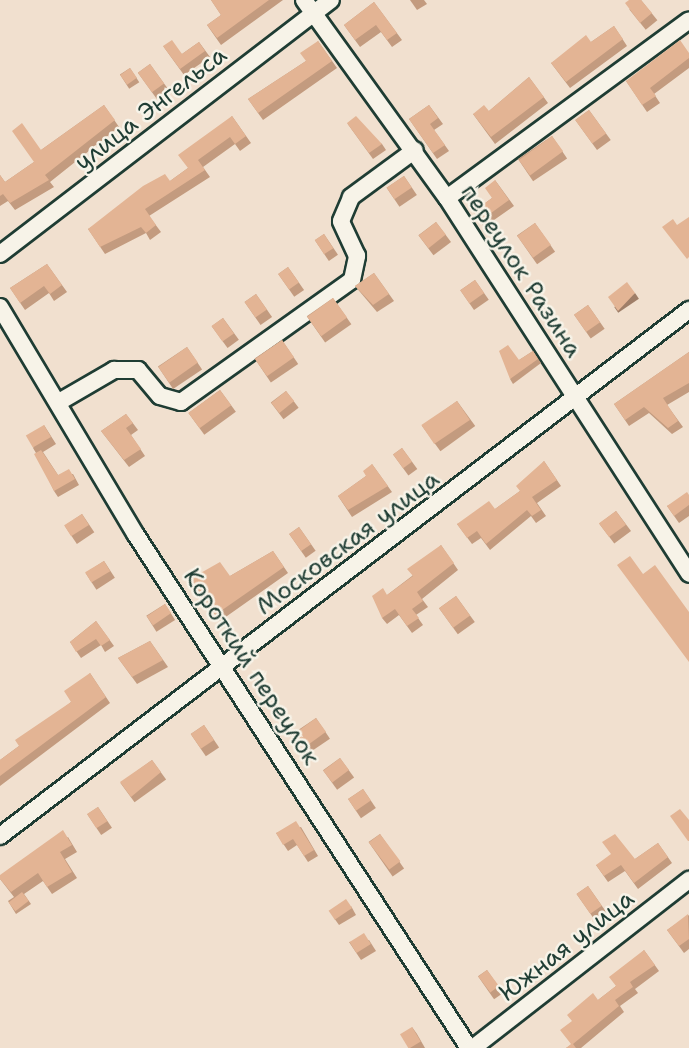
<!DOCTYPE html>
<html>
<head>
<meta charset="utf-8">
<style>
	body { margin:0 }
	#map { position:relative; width:689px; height:1048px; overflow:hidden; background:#f1e0cf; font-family:"Shantell Sans",sans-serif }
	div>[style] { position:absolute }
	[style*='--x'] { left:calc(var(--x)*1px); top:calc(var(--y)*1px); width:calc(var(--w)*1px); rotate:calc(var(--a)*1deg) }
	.roads { filter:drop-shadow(2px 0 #1f3d34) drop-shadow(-2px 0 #1f3d34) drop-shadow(0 2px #1f3d34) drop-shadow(0 -2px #1f3d34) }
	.minor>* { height:16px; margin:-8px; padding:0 8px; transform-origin:8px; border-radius:8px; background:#f7f3e8 }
	.wall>* { inset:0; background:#c39b7f; transform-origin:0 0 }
	.shaded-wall>* { inset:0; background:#9f7e68; transform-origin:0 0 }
	.building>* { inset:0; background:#e3b494; transform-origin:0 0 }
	span { translate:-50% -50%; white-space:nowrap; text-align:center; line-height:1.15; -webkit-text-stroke:5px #f7f3e8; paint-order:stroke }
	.street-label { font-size:24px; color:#1f3d34 }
</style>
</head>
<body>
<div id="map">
	<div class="roads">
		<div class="minor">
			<i style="--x:304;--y:0;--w:244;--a:54.2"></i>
			<i style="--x:447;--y:198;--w:447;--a:57.2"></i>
			<i style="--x:447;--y:198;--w:300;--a:-36.3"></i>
			<i style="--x:0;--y:254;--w:417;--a:-37.5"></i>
			<i style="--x:0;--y:307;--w:265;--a:59.2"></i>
			<i style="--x:136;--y:535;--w:612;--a:57.01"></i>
			<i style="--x:59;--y:402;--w:64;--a:-30.2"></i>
			<i style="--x:114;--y:370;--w:24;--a:0"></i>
			<i style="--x:138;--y:370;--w:34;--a:50"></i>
			<i style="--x:160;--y:396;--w:22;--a:16"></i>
			<i style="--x:181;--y:402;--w:210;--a:-35.5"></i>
			<i style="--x:352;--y:280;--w:25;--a:-78"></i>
			<i style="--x:357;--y:256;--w:38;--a:-115"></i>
			<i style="--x:341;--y:221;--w:26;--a:-67"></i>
			<i style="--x:351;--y:197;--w:79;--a:-36.3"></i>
			<i style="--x:0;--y:836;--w:867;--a:-37.36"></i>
			<i style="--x:473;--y:1048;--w:274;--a:-37.9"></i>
		</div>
	</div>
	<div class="wall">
		<i style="clip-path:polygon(211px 0,283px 0,221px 45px,207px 25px,221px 15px)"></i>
		<i style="clip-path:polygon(410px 0,424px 0,427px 4px,417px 10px)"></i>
		<i style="left:641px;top:0;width:26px;height:15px;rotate:51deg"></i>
		<i style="clip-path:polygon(374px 2px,402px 40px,392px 47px,381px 32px,360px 47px,344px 25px)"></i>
		<i style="clip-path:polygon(614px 26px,627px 46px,570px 88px,551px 63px,591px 42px)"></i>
		<i style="clip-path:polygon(318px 41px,337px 68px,263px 120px,248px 99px,306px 61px)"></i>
		<i style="clip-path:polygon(199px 42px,210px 57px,184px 75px,163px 46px,182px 54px)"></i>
		<i style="clip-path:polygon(689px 53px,689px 68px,654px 94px,660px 103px,647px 112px,626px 81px)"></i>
		<i style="left:150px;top:64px;width:32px;height:15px;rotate:54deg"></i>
		<i style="left:130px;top:68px;width:17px;height:12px;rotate:57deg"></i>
		<i style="clip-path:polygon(529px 77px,548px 103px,495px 144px,473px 114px,489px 111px)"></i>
		<i style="clip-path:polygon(104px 105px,119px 127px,50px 182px,54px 187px,15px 210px,8px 201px,0 206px,0 175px,5px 182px,34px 162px,41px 150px)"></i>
		<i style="clip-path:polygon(429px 105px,443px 124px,434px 130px,449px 151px,437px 159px,409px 119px)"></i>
		<i style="left:589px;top:110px;width:37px;height:17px;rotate:54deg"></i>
		<i style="clip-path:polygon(232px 116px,251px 143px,240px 151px,235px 144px,203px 167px,210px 177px,149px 216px,161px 232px,150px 240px,146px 233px,105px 254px,88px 229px,170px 181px,188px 168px)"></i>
		<i style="clip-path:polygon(347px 123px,382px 144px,386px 150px,373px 159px)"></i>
		<i style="left:552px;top:136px;width:27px;height:41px;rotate:56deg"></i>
		<i style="left:404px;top:176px;width:23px;height:21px;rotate:56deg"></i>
		<i style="clip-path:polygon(495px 180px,514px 206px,484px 227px,473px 212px,492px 198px)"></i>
		<i style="left:436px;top:222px;width:25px;height:22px;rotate:53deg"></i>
		<i style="left:535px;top:223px;width:35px;height:22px;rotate:55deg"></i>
		<i style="left:324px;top:234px;width:25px;height:11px;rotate:56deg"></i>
		<i style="clip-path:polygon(47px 264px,67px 292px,54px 301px,49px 293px,25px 310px,10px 288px)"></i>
		<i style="left:288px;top:267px;width:28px;height:12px;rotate:55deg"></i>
		<i style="clip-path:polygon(374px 273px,394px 301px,377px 312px,355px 286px)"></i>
		<i style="left:475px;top:280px;width:24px;height:18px;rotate:55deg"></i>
		<i style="left:256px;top:294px;width:28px;height:14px;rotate:55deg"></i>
		<i style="left:333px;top:298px;width:32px;height:32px;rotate:55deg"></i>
		<i style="left:588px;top:305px;width:29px;height:17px;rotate:55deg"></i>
		<i style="left:223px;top:318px;width:27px;height:14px;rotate:54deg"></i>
		<i style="left:282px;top:340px;width:29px;height:33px;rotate:56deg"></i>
		<i style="left:187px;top:347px;width:27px;height:35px;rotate:56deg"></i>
		<i style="clip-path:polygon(533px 351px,541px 363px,513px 384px,510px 379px,519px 360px)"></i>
		<i style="clip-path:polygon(689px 352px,689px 392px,667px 405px,683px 427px,672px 434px,649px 413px,629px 426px,614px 404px)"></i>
		<i style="left:220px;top:390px;width:27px;height:39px;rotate:54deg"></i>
		<i style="left:286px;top:391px;width:21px;height:19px;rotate:53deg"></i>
		<i style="left:457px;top:401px;width:31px;height:43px;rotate:54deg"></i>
		<i style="clip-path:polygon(126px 414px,138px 430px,131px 435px,145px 456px,129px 467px,101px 431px)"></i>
		<i style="clip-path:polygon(44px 425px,56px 444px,43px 452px,58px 475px,73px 474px,79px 485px,58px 497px,54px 491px,36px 453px,33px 448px)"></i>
		<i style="left:402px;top:448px;width:26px;height:11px;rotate:54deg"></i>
		<i style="clip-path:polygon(544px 461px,561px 486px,537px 503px,546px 516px,536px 523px,531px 516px,490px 550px,481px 538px,472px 544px,457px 524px,495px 509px,520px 491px)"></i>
		<i style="clip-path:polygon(372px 464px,392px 492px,352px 517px,338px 496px,366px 476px)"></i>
		<i style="clip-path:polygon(689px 495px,689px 516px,679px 523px,667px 506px)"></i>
		<i style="left:616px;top:511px;width:25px;height:21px;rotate:53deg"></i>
		<i style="left:82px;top:514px;width:22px;height:21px;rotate:56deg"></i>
		<i style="left:299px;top:527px;width:29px;height:12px;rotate:55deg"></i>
		<i style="clip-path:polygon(441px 545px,458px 570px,422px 599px,428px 607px,416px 615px,423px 625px,412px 633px,399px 615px,387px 624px,382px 618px,387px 595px,412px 576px)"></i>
		<i style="clip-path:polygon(273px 551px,288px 573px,220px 621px,190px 579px,230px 576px)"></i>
		<i style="left:104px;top:561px;width:20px;height:22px;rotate:57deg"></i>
		<i style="left:456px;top:596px;width:32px;height:21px;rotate:54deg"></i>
		<i style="left:165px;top:604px;width:19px;height:22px;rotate:58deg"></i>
		<i style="clip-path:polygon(96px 621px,114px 646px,105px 652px,101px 645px,81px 658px,70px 642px)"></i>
		<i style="clip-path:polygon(150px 641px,168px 667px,137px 684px,118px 658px)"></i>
		<i style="clip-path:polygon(90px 673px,110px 703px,0 786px,0 760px,19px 746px,71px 702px)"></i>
		<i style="left:316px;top:718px;width:25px;height:25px;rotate:56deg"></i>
		<i style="left:204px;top:725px;width:27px;height:16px;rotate:56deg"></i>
		<i style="left:340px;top:758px;width:24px;height:21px;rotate:54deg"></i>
		<i style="left:152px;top:760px;width:24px;height:39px;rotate:54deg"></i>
		<i style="left:363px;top:789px;width:23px;height:18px;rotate:56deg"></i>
		<i style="left:98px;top:807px;width:25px;height:13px;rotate:56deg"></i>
		<i style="clip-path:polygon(301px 827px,318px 856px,308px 862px,297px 845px,288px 851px,276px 833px)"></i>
		<i style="left:380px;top:834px;width:42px;height:14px;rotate:55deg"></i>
		<i style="clip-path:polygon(68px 837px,77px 852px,65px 859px,77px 878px,52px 894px,43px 881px,24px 894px,31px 904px,16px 914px,8px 901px,14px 897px,0 879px)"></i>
		<i style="clip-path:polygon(658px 843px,672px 863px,638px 889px,625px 871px,608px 882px,596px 865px,635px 859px)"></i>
		<i style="left:588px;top:886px;width:33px;height:14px;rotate:55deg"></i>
		<i style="clip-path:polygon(351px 906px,356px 915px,339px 925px,334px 918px)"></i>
		<i style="clip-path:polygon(689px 915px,689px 949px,684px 953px,667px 930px)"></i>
		<i style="clip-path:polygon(369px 940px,376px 951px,361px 960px,349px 942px)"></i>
		<i style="clip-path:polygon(644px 950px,659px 971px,635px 989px,638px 993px,620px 1006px,624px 1012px,581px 1048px,566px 1048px,571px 1045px,572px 1021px,598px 1000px,616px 986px)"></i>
		<i style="left:487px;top:970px;width:28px;height:11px;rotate:55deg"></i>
		<i style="clip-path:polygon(412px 1027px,417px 1034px,425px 1048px,409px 1048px)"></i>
	</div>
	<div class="shaded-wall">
		<i style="left:635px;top:293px;width:7px;height:25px;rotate:56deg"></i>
	</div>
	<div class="building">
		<i style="clip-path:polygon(211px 0,269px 0,217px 38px,207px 25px,221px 15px)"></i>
		<i style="clip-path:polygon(629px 0,641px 0,652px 13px,640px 23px,625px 3px)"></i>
		<i style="clip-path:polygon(374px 2px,397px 33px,387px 40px,376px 25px,355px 40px,344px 25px)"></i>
		<i style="clip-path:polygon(614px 26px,623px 39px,566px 82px,551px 63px,586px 35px,591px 42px)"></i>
		<i style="clip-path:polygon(172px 40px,182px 54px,199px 42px,205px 51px,180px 69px,163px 46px)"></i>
		<i style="clip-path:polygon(680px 40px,689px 53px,689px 58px,650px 88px,656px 96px,642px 105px,626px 81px)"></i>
		<i style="clip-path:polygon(318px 41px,332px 61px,258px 113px,248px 99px,306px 61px,300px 53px)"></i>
		<i style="left:150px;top:64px;width:24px;height:15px;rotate:54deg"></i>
		<i style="left:130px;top:68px;width:12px;height:12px;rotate:55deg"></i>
		<i style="clip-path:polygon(529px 77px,544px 97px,491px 137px,473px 114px,484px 105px,489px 111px)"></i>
		<i style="clip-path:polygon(104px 105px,115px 120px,45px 175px,49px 180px,10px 203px,3px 194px,0 196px,0 175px,5px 182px,34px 162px,12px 131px,22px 123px,41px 150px)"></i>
		<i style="clip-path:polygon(429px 105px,438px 118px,430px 124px,445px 145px,433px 153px,409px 119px)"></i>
		<i style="left:589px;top:110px;width:29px;height:17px;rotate:54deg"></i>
		<i style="clip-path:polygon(232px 116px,246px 136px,235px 144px,230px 137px,198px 160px,205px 170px,145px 209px,156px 225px,146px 233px,141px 227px,100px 247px,88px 229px,143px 186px,165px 174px,170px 181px,188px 168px,178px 155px)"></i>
		<i style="clip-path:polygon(356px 116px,382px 144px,369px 153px,347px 123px)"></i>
		<i style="left:552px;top:136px;width:19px;height:41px;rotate:54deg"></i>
		<i style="left:404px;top:176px;width:14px;height:21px;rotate:56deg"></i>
		<i style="clip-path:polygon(495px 180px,509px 200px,480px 221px,473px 212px,492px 198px,485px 188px)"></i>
		<i style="clip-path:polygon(689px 217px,689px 257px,687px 259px,662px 227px,673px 219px,677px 225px)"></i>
		<i style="left:436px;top:222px;width:16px;height:22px;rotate:52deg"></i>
		<i style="left:535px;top:223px;width:27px;height:22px;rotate:54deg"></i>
		<i style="left:324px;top:234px;width:17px;height:11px;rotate:57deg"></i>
		<i style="clip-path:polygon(47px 264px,62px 285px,50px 294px,44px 286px,20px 303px,10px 288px)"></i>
		<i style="left:288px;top:267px;width:19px;height:12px;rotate:55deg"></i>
		<i style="clip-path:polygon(374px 273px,389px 294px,373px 305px,355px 286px)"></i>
		<i style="left:475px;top:280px;width:16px;height:18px;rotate:55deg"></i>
		<i style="clip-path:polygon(627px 282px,635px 293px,618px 311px,608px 297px)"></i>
		<i style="left:256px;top:294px;width:19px;height:14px;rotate:55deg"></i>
		<i style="left:333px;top:298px;width:24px;height:32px;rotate:54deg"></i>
		<i style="left:588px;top:305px;width:21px;height:17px;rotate:55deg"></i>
		<i style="left:223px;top:318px;width:19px;height:14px;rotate:55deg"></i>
		<i style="left:282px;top:340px;width:21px;height:33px;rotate:55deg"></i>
		<i style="clip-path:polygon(508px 345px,519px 360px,533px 351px,538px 359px,510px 379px,499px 351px)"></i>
		<i style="left:187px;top:347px;width:19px;height:35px;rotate:55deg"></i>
		<i style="clip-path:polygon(689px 352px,689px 383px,663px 398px,678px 421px,668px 428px,644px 407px,625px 420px,614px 404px)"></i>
		<i style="left:220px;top:390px;width:19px;height:39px;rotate:54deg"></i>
		<i style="left:286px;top:391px;width:13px;height:19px;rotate:51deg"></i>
		<i style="left:457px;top:401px;width:23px;height:43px;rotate:56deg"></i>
		<i style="clip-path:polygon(126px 414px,133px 423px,126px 428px,141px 449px,124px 460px,101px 431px)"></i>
		<i style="left:44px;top:425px;width:14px;height:21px;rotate:60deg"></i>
		<i style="left:402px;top:448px;width:17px;height:11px;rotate:54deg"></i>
		<i style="clip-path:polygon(41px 450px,58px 475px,69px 469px,75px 479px,54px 491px,34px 454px)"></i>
		<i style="clip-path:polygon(544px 461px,557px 480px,532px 497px,541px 510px,532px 516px,527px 510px,486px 544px,477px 531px,467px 538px,457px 524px,489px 501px,495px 509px,520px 491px,516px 486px)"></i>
		<i style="clip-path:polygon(372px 464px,388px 486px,348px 510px,338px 496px,366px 476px,363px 471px)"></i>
		<i style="clip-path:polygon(687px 492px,689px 495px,689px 505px,674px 516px,667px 506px)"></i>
		<i style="left:616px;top:511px;width:17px;height:21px;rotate:54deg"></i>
		<i style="left:82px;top:514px;width:13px;height:21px;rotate:58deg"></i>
		<i style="left:299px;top:527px;width:21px;height:12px;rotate:55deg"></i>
		<i style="clip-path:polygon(441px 545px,454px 563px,417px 592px,423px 601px,412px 609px,419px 618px,407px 626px,395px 609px,382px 618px,372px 596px,383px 588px,387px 595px,413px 576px,407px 569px)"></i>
		<i style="clip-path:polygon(273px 551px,284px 567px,215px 615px,190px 579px,220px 562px,230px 576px)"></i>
		<i style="clip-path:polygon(630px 556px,643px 574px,655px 565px,689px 612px,689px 662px,617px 565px)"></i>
		<i style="left:104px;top:561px;width:12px;height:22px;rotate:59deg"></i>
		<i style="left:456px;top:596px;width:24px;height:21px;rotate:54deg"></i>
		<i style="left:165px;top:604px;width:11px;height:22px;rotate:56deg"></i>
		<i style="clip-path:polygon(96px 621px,110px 640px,101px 646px,96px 639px,76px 652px,70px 642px)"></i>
		<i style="clip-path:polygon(150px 641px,163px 660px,132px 677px,118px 658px)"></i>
		<i style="clip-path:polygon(90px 673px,106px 697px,0 776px,0 760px,19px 746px,15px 740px,71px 702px,64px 691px)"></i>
		<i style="left:316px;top:718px;width:17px;height:25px;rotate:54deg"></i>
		<i style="left:204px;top:725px;width:18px;height:16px;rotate:56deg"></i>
		<i style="left:340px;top:758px;width:15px;height:21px;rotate:53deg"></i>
		<i style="clip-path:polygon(152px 760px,161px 772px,131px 797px,120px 782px)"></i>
		<i style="left:363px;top:789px;width:14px;height:18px;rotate:56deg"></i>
		<i style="left:98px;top:807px;width:17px;height:13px;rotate:57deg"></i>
		<i style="clip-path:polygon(680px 809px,689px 820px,689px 841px,688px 841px,670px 816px)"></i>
		<i style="clip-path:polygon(296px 821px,314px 850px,304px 856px,293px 839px,283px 845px,276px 833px)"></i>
		<i style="clip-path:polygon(63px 830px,72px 845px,60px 852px,72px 872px,47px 887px,38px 873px,11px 892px,0 879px,0 875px)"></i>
		<i style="left:380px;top:834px;width:34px;height:14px;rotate:53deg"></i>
		<i style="clip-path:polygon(615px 834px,635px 859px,658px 843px,668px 857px,634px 883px,621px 865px,604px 876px,596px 865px,611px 854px,602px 842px)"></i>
		<i style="left:588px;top:886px;width:24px;height:14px;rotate:55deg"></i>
		<i style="left:22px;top:892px;width:11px;height:17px;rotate:52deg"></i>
		<i style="left:346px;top:899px;width:11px;height:21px;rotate:56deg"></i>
		<i style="clip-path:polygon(688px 914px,689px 939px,679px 946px,667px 930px)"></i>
		<i style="left:364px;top:933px;width:13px;height:17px;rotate:58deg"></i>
		<i style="clip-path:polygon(644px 950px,655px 965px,630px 982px,633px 987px,615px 1000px,619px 1006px,573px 1044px,576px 1048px,566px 1048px,571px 1044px,560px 1030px,572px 1021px,567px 1015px,593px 993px,598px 1000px,616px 986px,609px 977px)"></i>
		<i style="left:487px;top:970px;width:20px;height:11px;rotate:53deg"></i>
		<i style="left:412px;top:1027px;width:17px;height:14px;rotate:59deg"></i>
	</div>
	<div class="street-label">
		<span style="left:151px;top:109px;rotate:-38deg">улица Энгельса</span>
		<span style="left:521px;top:271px;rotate:57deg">переулок Разина</span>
		<span style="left:348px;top:543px;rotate:-37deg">Московская улица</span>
		<span style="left:251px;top:667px;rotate:57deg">Короткий переулок</span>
		<span style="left:567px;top:946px;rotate:-38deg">Южная улица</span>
	</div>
</div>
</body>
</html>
